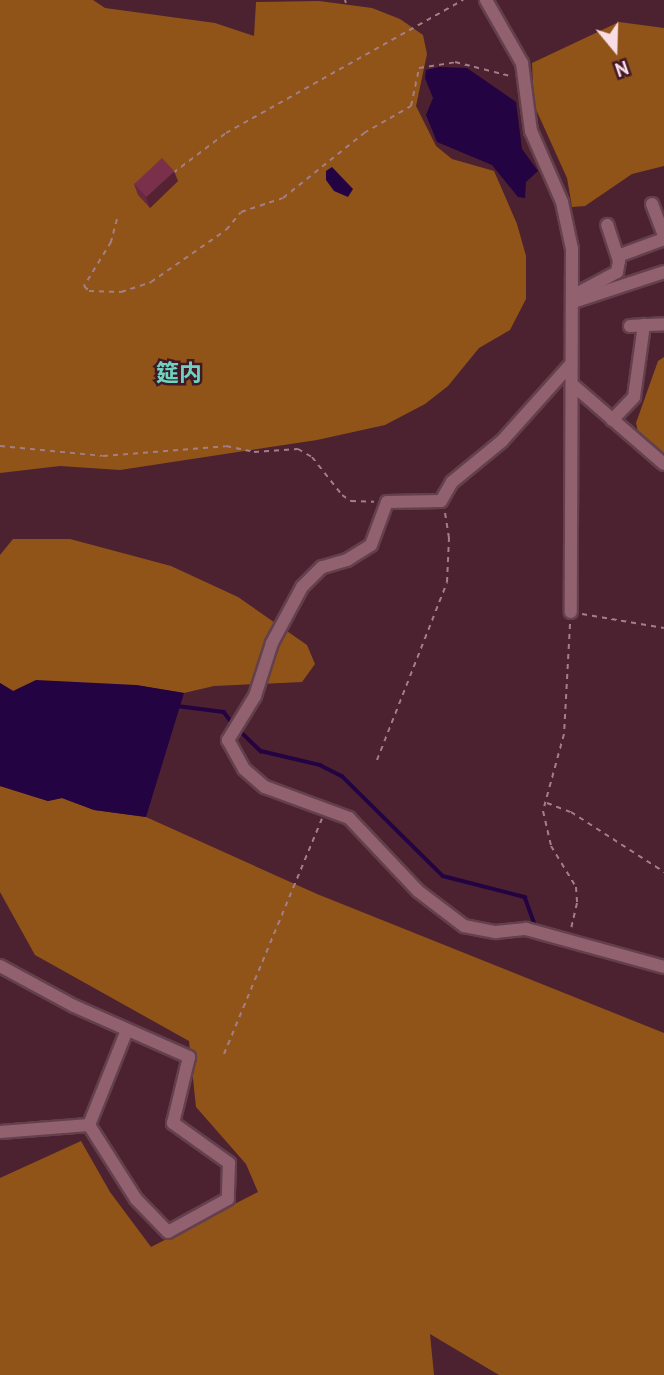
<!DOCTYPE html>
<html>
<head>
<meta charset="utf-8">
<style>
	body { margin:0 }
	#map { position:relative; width:664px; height:1375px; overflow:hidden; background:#4c2230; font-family:"PT Sans","Noto Sans JP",sans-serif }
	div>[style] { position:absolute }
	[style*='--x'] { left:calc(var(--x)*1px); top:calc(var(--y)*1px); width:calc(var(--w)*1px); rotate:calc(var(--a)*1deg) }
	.forest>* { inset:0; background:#915418 }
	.water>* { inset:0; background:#230342 }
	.stream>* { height:3.5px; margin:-1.75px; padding:0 1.75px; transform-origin:1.75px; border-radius:1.75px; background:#230342 }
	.path>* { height:2px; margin-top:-1px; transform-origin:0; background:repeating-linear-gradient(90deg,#a27f89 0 5px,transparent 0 10px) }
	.roads { filter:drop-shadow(2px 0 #64404d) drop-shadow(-2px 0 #64404d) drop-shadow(0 2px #64404d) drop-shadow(0 -2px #64404d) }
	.minor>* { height:12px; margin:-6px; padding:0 6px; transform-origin:6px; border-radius:6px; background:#926170 }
	.wall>* { inset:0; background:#692940 }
	.shaded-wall>* { inset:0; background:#552234 }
	.building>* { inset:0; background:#7a304b; transform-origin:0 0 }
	span { translate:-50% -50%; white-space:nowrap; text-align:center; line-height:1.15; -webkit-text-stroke:5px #411826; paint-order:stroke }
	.quarter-label { font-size:23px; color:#6ed4c1; font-weight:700 }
	.north { position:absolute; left:580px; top:14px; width:70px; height:70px; -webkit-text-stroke:5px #411826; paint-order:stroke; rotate:161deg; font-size:19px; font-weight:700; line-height:28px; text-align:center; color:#f9dde4 }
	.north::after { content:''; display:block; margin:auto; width:24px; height:32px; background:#f9dde4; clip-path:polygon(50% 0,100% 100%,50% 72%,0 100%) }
</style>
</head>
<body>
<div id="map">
	<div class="forest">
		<i style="clip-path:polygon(0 0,93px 0,105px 8px,215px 23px,254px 36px,256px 2px,319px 1px,372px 8px,400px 19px,423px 35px,427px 54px,416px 106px,436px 146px,452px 159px,494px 171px,517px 224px,526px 256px,526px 299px,510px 330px,479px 348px,448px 386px,425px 404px,385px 425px,317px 440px,120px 470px,60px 466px,0 473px)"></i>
		<i style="clip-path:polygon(619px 22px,664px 28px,664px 166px,632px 174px,585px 206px,572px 207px,567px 178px,534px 105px,532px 63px)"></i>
		<i style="clip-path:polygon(664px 357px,664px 455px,639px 436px,636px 423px,658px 361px)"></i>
		<i style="clip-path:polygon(13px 539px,70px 539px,171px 566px,238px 597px,307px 645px,315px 664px,302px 682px,214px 686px,184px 693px,136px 685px,13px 691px,0 683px,0 555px)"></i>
		<i style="clip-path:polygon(0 786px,48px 801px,62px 798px,94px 810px,146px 817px,317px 894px,664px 1033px,664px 1375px,499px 1375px,430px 1334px,434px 1375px,0 1375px,0 1178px,81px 1141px,110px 1192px,151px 1247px,258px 1192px,246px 1164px,196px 1107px,189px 1041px,35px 955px,0 892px)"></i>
	</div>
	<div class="water">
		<i style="clip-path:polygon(439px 67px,467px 68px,516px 102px,522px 149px,538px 171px,526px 182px,525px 198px,518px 197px,492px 165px,437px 142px,426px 115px,433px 98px,425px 78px,426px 70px)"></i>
		<i style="clip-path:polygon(332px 167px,353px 189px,348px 197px,334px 191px,326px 180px,326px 171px)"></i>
		<i style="clip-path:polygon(36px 680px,136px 685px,184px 693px,146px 817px,94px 810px,62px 798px,48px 801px,0 786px,0 683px,13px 691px)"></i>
	</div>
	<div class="stream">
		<i style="--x:177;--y:706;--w:47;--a:7.3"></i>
		<i style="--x:224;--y:712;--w:15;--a:53"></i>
		<i style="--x:238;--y:729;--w:32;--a:44"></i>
		<i style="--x:261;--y:751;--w:61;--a:13.3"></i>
		<i style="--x:320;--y:765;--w:25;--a:27"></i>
		<i style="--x:342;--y:776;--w:142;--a:44.7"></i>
		<i style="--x:443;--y:876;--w:85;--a:14.4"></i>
		<i style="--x:525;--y:897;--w:33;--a:70"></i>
	</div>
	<div class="path">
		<i style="--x:345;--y:0;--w:3;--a:72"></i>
		<i style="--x:173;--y:173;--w:66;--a:-37"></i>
		<i style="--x:226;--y:133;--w:272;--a:-29.3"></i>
		<i style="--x:117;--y:219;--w:24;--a:105"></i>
		<i style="--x:111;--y:242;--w:52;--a:121.5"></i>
		<i style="--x:84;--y:286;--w:7;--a:45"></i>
		<i style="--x:89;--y:291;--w:32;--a:2"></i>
		<i style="--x:121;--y:292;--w:32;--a:-18"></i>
		<i style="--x:151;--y:282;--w:91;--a:-34.7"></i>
		<i style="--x:226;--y:230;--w:23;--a:-50"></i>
		<i style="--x:241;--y:212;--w:44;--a:-18.4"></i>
		<i style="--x:283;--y:198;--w:104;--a:-38.7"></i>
		<i style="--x:364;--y:133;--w:54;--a:-29.9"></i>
		<i style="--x:411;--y:106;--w:39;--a:-78"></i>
		<i style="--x:419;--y:68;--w:36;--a:-9"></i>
		<i style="--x:455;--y:62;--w:57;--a:14.3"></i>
		<i style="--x:0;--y:446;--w:103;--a:5.5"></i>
		<i style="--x:103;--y:456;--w:123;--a:-4.6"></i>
		<i style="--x:226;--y:446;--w:29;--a:12"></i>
		<i style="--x:254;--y:452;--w:44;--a:-3.9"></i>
		<i style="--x:298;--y:449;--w:16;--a:30"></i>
		<i style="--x:312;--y:457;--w:48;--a:51.7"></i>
		<i style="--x:342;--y:495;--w:11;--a:34"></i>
		<i style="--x:351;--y:501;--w:23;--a:2"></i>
		<i style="--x:582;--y:614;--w:83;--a:9.7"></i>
		<i style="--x:570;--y:624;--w:110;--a:93.1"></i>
		<i style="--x:564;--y:734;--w:80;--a:105.3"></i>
		<i style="--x:543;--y:811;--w:36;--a:77"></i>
		<i style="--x:551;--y:846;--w:48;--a:58.6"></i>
		<i style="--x:576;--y:887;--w:16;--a:86"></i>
		<i style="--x:577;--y:903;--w:26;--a:103"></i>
		<i style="--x:377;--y:760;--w:191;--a:-68.5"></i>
		<i style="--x:447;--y:582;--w:44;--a:-87.4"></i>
		<i style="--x:449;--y:538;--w:26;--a:-99"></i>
		<i style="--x:547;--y:803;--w:26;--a:21"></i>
		<i style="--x:571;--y:812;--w:111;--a:32.8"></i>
		<i style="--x:224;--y:1054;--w:255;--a:-67.4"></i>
	</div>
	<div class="roads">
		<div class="minor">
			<i style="--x:486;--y:0;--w:73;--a:60.3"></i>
			<i style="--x:522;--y:63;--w:69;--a:82.5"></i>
			<i style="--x:531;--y:131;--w:77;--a:66.4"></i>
			<i style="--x:562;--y:202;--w:48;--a:78"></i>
			<i style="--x:572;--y:249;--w:363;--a:90.2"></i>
			<i style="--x:652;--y:204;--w:33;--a:69"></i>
			<i style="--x:618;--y:256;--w:49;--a:-20.3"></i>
			<i style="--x:574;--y:295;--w:49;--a:-28.1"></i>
			<i style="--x:617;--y:272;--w:11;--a:-80"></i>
			<i style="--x:619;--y:261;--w:38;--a:-108"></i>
			<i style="--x:573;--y:302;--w:96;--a:-18.2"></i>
			<i style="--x:630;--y:326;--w:34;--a:-3"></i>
			<i style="--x:571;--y:364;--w:103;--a:131.9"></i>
			<i style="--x:502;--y:441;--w:65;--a:140.6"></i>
			<i style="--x:452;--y:482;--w:22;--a:120"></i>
			<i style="--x:441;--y:501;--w:54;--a:178.9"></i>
			<i style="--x:387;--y:502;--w:46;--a:110.4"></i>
			<i style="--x:371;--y:545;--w:28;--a:148"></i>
			<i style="--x:347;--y:560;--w:26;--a:164"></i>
			<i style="--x:322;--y:567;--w:28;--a:135"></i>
			<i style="--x:302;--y:587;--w:64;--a:118.2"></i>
			<i style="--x:272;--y:643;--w:56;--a:107.8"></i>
			<i style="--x:255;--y:696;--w:52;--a:121.5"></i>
			<i style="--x:228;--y:740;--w:33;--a:61"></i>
			<i style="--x:244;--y:769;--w:28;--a:41"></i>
			<i style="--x:265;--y:787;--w:90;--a:20.3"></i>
			<i style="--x:349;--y:818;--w:100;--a:46.6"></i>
			<i style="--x:418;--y:891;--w:58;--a:37.3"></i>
			<i style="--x:464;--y:926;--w:33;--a:11"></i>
			<i style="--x:496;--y:932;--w:30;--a:-6"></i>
			<i style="--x:526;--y:929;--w:143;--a:15.4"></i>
			<i style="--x:574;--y:386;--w:119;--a:40.9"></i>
			<i style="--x:612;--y:420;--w:32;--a:-46"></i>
			<i style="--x:634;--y:397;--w:73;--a:-82.1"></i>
			<i style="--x:0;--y:966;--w:84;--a:28.4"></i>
			<i style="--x:74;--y:1006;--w:126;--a:23.9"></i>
			<i style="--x:189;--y:1057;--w:68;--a:103.6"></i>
			<i style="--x:173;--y:1123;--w:69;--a:35.5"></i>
			<i style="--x:229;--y:1163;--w:36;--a:92"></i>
			<i style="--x:228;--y:1199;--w:68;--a:151.2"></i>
			<i style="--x:168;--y:1232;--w:46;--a:-134.1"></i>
			<i style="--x:136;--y:1199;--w:88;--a:-122.4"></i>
			<i style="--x:0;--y:1132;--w:89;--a:-4.5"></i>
			<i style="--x:89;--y:1125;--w:102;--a:-68.2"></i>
		</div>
	</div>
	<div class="wall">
		<i style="clip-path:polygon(178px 181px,150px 208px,138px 195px,134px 184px)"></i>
	</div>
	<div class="shaded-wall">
		<i style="clip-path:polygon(174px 171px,178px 181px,150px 208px,146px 197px)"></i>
	</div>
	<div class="building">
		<i style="left:162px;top:158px;width:18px;height:38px;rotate:47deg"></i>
	</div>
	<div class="quarter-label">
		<span style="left:179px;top:373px">筵内</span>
	</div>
	<div class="north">N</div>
</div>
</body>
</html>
